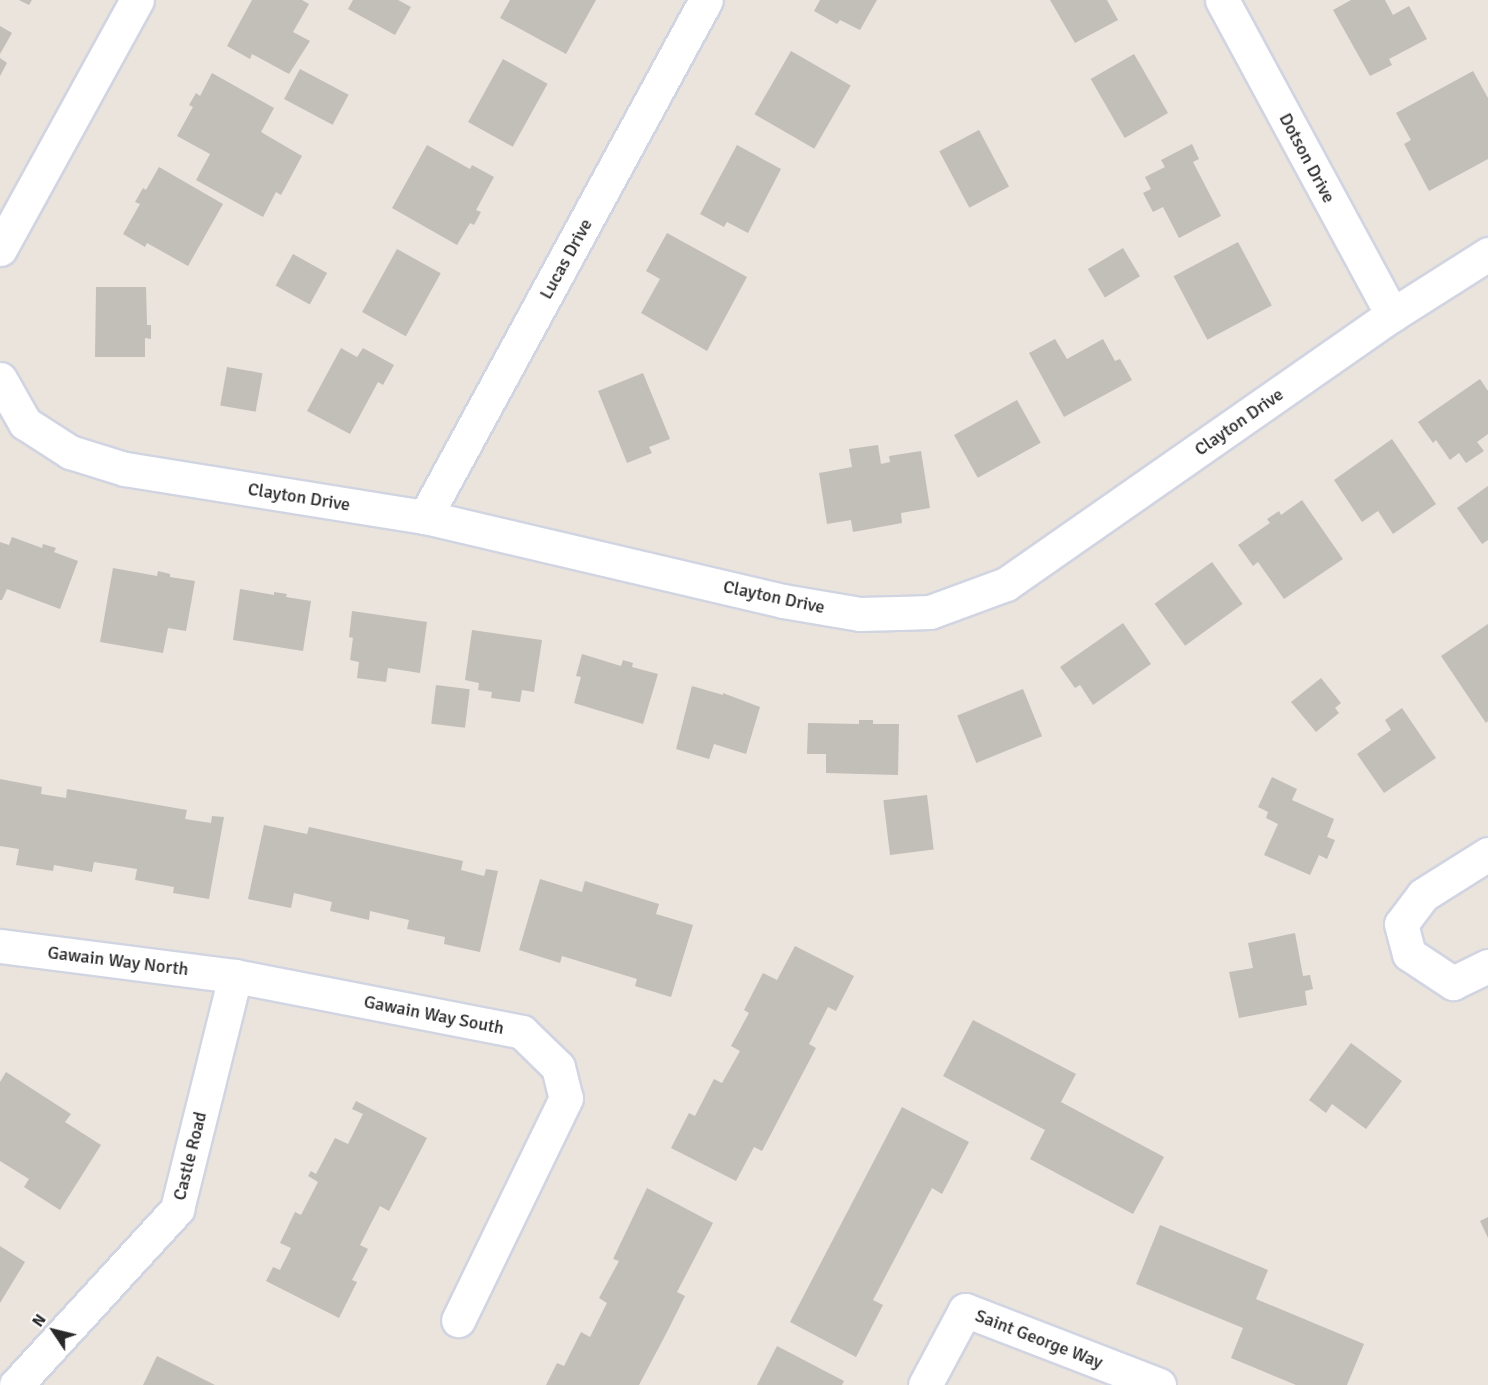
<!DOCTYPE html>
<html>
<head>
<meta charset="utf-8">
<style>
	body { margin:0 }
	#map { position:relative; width:1488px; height:1385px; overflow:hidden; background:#eae4dc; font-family:Signika,sans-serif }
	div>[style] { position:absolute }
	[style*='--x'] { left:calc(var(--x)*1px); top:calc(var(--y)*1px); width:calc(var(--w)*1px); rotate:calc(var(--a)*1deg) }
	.building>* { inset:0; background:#c2beb8; transform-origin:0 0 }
	.roads { filter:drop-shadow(2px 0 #d1d4e1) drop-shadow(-2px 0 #d1d4e1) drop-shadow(0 2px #d1d4e1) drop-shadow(0 -2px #d1d4e1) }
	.minor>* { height:33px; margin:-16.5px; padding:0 16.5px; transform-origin:16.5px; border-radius:16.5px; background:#fff }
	span { translate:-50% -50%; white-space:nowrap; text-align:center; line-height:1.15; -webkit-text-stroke:4.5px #fff; paint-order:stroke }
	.street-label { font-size:18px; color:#292929 }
	.north { position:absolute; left:24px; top:1301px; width:60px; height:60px; -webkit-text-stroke:4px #fff; paint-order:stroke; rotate:305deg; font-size:16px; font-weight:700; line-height:24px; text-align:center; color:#292929 }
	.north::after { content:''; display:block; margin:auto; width:21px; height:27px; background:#292929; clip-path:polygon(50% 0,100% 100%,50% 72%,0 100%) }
</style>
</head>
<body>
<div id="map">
	<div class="building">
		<i style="clip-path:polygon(19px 0,32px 0,29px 5px)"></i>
		<i style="clip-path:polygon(252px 0,302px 0,309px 4px,293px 32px,310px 41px,289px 74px,252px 54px,250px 59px,227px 46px)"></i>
		<i style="clip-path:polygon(353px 0,398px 0,411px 7px,395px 35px,348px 9px)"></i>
		<i style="clip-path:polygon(510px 0,596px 0,566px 54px,500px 18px)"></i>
		<i style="clip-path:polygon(820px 0,877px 0,860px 30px,840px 20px,837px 24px,814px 11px)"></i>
		<i style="clip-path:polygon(1050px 0,1107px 0,1118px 20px,1075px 43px)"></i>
		<i style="clip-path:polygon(1351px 0,1385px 0,1393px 15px,1409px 6px,1427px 39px,1389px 59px,1392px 65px,1370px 76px,1333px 10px)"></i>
		<i style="clip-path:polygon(0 26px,12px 33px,0 54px)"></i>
		<i style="left:791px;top:51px;width:69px;height:73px;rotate:30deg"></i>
		<i style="left:1134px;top:54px;width:68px;height:50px;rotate:60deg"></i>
		<i style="clip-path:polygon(0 58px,7px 63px,0 76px)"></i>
		<i style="left:503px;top:59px;width:51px;height:72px;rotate:29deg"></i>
		<i style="left:300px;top:69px;width:55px;height:34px;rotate:28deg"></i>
		<i style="clip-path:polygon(1473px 71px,1488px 98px,1488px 159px,1429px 191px,1404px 144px,1411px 140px,1396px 113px)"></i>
		<i style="clip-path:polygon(212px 73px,274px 108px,261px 132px,302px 156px,281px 195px,276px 192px,263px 217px,196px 180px,210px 154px,177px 136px,193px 107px,189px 105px,196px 93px,200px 96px)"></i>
		<i style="left:979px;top:130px;width:64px;height:45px;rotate:62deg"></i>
		<i style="clip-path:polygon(1192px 144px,1199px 159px,1193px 162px,1221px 216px,1179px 238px,1163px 207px,1153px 212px,1143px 193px,1151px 189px,1145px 177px,1165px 167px,1161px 160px)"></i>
		<i style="clip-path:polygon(427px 145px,470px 169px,472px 165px,494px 177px,476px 210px,481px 212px,474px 225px,470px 223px,457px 245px,392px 208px)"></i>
		<i style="clip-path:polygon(737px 145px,781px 169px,748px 233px,727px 222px,724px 227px,700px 214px)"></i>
		<i style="clip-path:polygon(159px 167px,223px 204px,188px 266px,147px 243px,145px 247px,123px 234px,140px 204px,135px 202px,143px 188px,146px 190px)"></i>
		<i style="clip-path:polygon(667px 233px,747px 277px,707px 351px,641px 313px,660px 279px,646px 271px)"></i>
		<i style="left:1238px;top:242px;width:72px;height:73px;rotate:62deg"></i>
		<i style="left:1123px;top:248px;width:33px;height:41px;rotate:59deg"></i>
		<i style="left:397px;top:249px;width:50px;height:72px;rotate:29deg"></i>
		<i style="left:293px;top:254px;width:39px;height:36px;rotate:29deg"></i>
		<i style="clip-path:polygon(96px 287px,146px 287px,147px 325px,151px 325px,151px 339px,145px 338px,145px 357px,95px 357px)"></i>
		<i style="clip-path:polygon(1055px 339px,1067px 359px,1103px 339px,1115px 361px,1120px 359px,1132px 380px,1064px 417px,1029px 353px)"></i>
		<i style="clip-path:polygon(341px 348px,357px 357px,363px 348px,394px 365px,383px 385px,378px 382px,350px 434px,307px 411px)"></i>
		<i style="left:227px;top:367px;width:36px;height:39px;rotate:10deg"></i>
		<i style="clip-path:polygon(643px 373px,670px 439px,649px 447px,652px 453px,627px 463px,598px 391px)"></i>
		<i style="clip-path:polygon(1480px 379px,1488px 391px,1488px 434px,1477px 442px,1484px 451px,1466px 463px,1459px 453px,1450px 460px,1436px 440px,1433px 443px,1418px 422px)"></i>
		<i style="left:1017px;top:400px;width:49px;height:72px;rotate:61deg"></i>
		<i style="clip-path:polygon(1392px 439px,1436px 504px,1393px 534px,1378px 511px,1362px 522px,1334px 480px)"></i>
		<i style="clip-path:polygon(878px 445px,881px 464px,890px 462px,889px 456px,921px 451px,930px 508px,901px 513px,902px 523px,853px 532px,851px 520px,827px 524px,819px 473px,852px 467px,849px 449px)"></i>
		<i style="clip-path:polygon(1488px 486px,1488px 540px,1482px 544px,1457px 508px)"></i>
		<i style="clip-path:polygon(1302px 500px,1343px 559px,1284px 599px,1258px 562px,1253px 566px,1238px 545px,1270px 523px,1267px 519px,1279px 511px,1281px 515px)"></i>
		<i style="clip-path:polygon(12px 537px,42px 548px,43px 544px,56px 548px,54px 552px,78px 561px,60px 609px,7px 589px,2px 600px,0 600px,0 542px,9px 545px)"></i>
		<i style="left:1212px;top:562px;width:52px;height:71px;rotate:54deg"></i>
		<i style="clip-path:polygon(113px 568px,157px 576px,158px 571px,170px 574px,170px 577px,195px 581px,186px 631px,168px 628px,163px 653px,100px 642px)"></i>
		<i style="clip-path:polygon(240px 589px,274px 595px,274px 592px,287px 594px,286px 597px,311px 601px,303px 651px,233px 640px)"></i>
		<i style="clip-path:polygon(352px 611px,427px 622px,420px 673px,388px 668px,386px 682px,357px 678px,359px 662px,350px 660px,353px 638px,349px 637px)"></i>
		<i style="clip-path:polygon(1123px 623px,1151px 664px,1093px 705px,1080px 685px,1075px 688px,1060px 667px)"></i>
		<i style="clip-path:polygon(1488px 624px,1488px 721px,1486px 723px,1441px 656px)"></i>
		<i style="clip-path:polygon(472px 630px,542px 640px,534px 692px,522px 690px,520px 702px,491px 698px,492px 692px,478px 690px,479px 683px,465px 680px)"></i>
		<i style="clip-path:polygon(582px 654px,621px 666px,623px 660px,633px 663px,632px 667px,658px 674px,643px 724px,574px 703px,581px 677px,576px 676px)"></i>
		<i style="clip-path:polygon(1321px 678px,1341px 703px,1335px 708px,1339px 713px,1316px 732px,1291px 702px)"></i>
		<i style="left:436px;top:685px;width:34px;height:39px;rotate:7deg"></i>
		<i style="clip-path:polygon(692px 686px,723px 695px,723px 693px,760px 707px,746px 754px,714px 744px,709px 759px,676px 749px)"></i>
		<i style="left:1023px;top:689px;width:51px;height:71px;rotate:68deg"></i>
		<i style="clip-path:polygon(1402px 708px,1436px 758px,1384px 793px,1357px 754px,1391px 730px,1385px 720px)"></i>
		<i style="clip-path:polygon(859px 720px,873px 720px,873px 724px,899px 724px,898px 775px,826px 773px,826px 754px,807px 754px,808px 723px,859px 724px)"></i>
		<i style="clip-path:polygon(1272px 777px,1297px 789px,1292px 800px,1334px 819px,1327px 837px,1335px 840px,1327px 859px,1319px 855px,1310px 875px,1264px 855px,1278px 824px,1266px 818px,1268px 812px,1258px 807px)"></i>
		<i style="clip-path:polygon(0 779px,42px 787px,41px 794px,66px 798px,67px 789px,187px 810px,185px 819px,211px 823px,212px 816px,224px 817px,209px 899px,173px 893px,174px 887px,135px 880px,137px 869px,94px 862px,92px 872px,54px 865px,53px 871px,16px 865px,19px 849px,0 846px)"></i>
		<i style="left:927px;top:795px;width:55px;height:44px;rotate:83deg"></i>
		<i style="clip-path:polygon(264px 825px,307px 834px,309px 827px,463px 861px,461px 870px,484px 876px,486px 869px,498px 871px,480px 952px,444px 944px,445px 937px,407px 929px,409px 920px,370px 911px,369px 920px,330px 911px,332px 902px,294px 893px,291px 908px,248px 899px)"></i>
		<i style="clip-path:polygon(540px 879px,582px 892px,585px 881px,659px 904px,656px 914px,693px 925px,671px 997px,635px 986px,637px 979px,562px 956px,560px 963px,519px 950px)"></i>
		<i style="clip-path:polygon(1295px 933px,1303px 976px,1310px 975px,1313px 989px,1305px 991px,1307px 1005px,1239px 1018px,1229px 972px,1253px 968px,1248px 943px)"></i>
		<i style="clip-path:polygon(795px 946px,854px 976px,836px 1011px,828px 1007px,809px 1044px,816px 1048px,762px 1151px,754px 1147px,736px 1181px,671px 1148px,689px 1113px,695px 1116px,714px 1079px,722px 1083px,740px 1051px,731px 1046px,749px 1013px,744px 1010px,763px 973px,777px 980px)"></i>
		<i style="clip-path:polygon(973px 1020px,1076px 1074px,1061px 1102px,1164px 1157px,1133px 1214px,1030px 1159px,1045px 1130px,943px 1076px)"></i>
		<i style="clip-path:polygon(1351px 1043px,1402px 1081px,1366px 1129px,1332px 1104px,1326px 1113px,1309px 1100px)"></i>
		<i style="clip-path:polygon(6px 1072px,71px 1114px,65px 1122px,101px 1145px,60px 1210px,24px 1187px,29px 1179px,0 1161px,0 1082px)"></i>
		<i style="clip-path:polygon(356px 1101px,427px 1138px,389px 1211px,380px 1206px,360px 1245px,368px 1249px,352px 1280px,357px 1282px,339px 1318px,266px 1281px,273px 1267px,280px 1270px,291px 1248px,280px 1243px,295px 1212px,301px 1215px,318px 1182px,308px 1176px,311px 1171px,316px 1174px,335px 1138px,348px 1144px,363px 1114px,352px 1109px)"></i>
		<i style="clip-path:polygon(902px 1107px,969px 1142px,942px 1194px,932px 1188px,873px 1300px,883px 1305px,856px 1357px,790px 1322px)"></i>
		<i style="clip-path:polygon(647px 1188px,713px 1223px,677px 1292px,685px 1296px,667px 1332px,639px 1385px,546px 1385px,557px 1363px,564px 1366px,581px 1332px,590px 1337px,607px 1303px,599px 1298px,619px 1261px,613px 1259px)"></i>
		<i style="clip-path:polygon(1488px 1217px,1488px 1238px,1480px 1221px)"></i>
		<i style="clip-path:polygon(1160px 1225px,1268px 1270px,1256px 1299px,1364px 1344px,1347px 1385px,1296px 1385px,1231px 1358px,1243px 1328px,1136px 1284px)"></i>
		<i style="clip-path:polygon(0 1246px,25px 1262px,0 1303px)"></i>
		<i style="clip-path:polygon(777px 1346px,844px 1381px,842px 1385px,757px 1385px)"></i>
		<i style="clip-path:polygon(157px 1356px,215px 1385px,143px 1385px)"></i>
	</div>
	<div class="roads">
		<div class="minor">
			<i style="--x:1222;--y:0;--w:358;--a:61.6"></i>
			<i style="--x:0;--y:249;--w:284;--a:-61.2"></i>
			<i style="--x:0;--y:379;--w:51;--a:60.4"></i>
			<i style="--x:25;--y:423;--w:54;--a:32.8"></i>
			<i style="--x:70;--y:452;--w:58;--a:17.2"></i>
			<i style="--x:125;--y:469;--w:304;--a:9.1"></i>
			<i style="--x:425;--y:517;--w:368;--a:13.2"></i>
			<i style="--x:783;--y:601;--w:78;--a:9.6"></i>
			<i style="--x:860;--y:614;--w:70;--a:-1.6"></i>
			<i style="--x:930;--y:612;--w:81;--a:-20.2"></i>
			<i style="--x:1006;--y:584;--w:470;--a:-34.9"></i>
			<i style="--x:1392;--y:315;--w:114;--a:-32.4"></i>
			<i style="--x:425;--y:517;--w:588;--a:-61.48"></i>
			<i style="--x:1488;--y:854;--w:77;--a:147.8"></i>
			<i style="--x:1423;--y:895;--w:36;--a:127"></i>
			<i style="--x:1401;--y:924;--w:31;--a:75"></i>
			<i style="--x:1409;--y:954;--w:53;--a:33.4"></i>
			<i style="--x:1453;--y:983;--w:39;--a:-26"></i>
			<i style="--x:0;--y:946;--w:237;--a:7.3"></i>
			<i style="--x:235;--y:976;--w:292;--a:11"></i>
			<i style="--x:522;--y:1032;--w:50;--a:44.2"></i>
			<i style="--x:558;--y:1067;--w:32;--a:76"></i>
			<i style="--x:566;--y:1098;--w:247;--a:115.9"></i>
			<i style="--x:16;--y:1385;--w:239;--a:-47.5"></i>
			<i style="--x:177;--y:1209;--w:240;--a:-76"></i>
			<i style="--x:925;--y:1385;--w:85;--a:-61.9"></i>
			<i style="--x:965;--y:1310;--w:208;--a:21.1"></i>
		</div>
	</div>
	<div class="street-label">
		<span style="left:1307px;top:158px;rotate:62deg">Dotson Drive</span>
		<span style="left:566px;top:259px;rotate:-61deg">Lucas Drive</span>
		<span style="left:1239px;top:422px;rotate:-35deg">Clayton Drive</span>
		<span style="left:299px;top:497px;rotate:9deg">Clayton Drive</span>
		<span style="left:774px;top:597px;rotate:12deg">Clayton Drive</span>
		<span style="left:118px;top:961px;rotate:7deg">Gawain Way North</span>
		<span style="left:434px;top:1015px;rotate:11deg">Gawain Way South</span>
		<span style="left:190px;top:1156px;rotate:-76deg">Castle Road</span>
		<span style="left:1039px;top:1339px;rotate:21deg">Saint George Way</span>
	</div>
	<div class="north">N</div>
</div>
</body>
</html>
